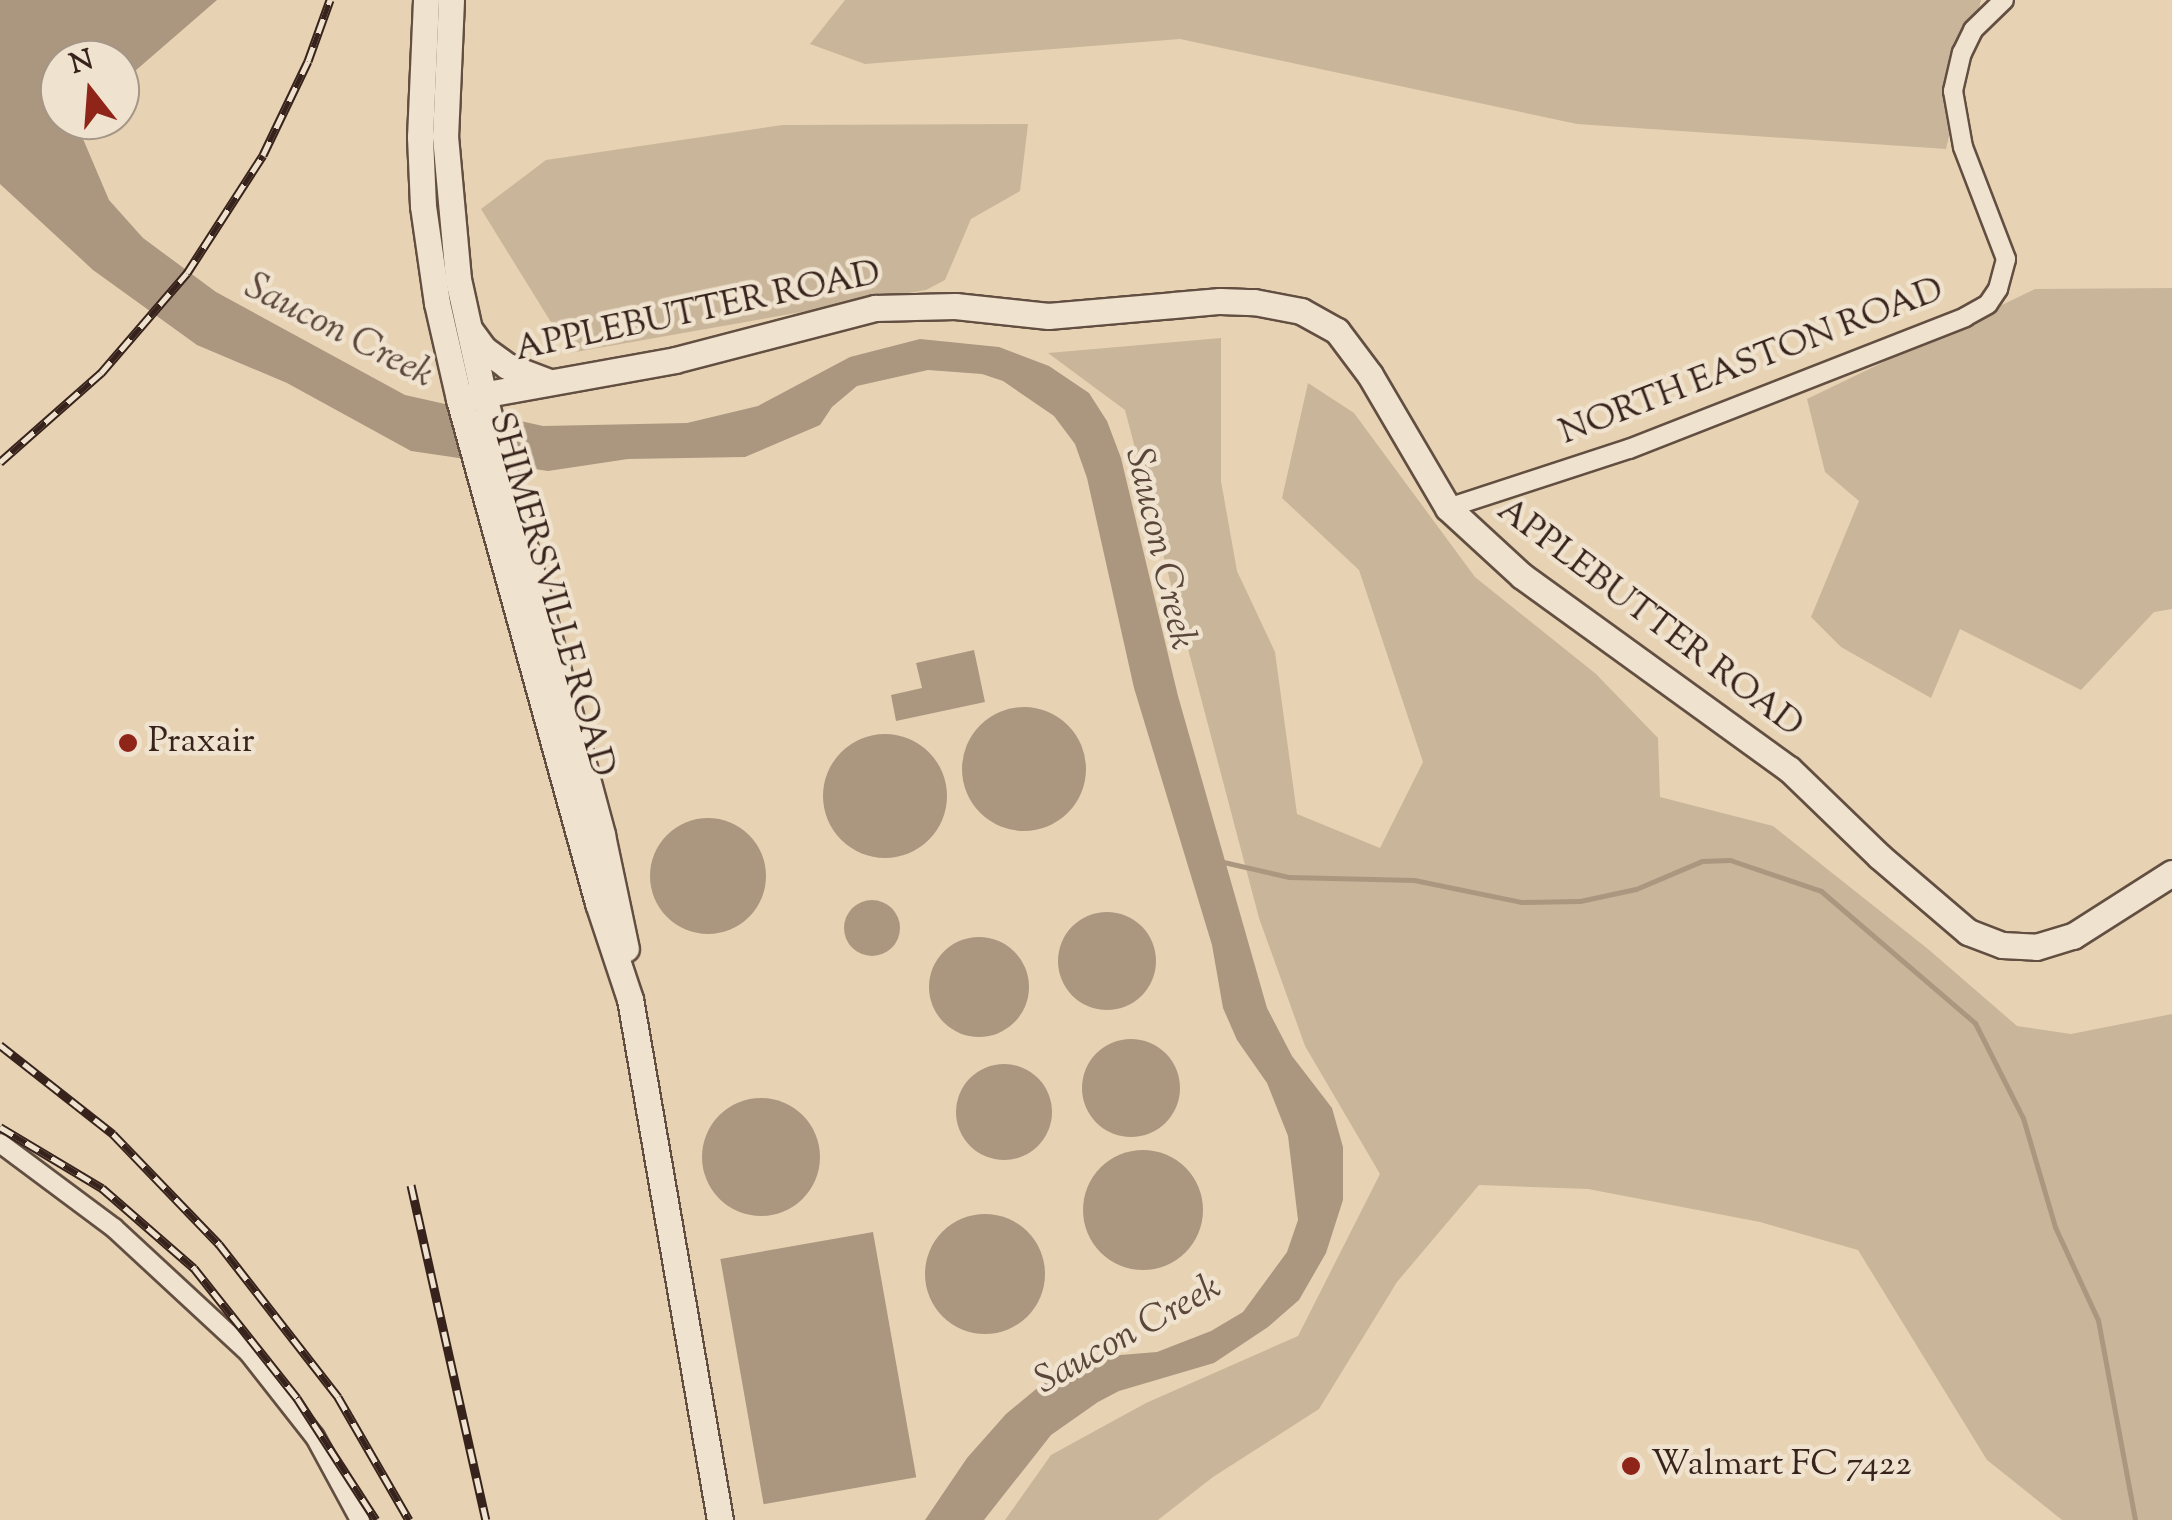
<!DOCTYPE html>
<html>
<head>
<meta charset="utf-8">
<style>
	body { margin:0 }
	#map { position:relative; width:2172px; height:1520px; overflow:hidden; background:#e7d3b3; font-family:"Sorts Mill Goudy",serif }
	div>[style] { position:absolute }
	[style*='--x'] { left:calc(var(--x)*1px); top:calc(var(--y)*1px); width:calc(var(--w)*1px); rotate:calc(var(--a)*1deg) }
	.green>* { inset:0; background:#c9b599 }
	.water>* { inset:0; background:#ab9780; transform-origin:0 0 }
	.round { border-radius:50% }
	.stream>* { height:5px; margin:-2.5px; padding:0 2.5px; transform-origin:2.5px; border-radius:2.5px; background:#ab9780 }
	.roads { filter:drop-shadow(2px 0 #634f42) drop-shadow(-2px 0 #634f42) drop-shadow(0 2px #634f42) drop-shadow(0 -2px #634f42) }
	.street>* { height:18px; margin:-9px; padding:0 9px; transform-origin:9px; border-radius:9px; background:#efe2ce }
	.secondary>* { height:25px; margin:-12.5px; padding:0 12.5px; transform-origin:12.5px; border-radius:12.5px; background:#efe2ce }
	.rail>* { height:9px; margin-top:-4.5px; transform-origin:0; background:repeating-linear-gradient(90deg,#efe2ce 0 15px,#37231c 0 30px); box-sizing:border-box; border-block:2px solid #37231c }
	.dots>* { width:28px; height:28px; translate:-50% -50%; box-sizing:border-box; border:5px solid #efe2ce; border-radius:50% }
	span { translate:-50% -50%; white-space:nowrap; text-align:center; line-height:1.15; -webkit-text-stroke:9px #efe2ce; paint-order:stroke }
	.street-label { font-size:35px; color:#37231c }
	.poi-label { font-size:35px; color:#37231c }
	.left { translate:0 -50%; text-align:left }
	.water-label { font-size:38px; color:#5a463a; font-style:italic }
	.north { position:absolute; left:40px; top:40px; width:100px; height:100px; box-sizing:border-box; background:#efe2ce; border:2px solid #a59687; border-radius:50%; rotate:343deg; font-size:28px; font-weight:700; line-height:40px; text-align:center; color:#37231c }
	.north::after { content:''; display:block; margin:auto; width:35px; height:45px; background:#8f2418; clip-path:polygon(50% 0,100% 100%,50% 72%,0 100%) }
</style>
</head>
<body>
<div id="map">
	<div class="green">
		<i style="clip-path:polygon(845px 0,1981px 0,1946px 149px,1577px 124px,1180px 39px,865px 64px,810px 44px)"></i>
		<i style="clip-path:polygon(1028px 124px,1020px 191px,971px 219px,945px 280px,926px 290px,570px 353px,481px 209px,546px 160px,782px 125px)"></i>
		<i style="clip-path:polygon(2172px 288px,2172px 609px,2154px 612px,2081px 690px,1960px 629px,1931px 698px,1841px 647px,1811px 617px,1859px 501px,1825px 472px,1807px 399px,2035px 289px)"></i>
		<i style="clip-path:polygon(1221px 338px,1221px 481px,1237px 571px,1275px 652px,1297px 814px,1380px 848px,1423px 762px,1359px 570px,1282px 498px,1308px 383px,1354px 413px,1475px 577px,1596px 674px,1658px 738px,1660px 797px,1773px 826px,1928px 949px,2017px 1026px,2071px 1034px,2172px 1014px,2172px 1520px,2062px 1520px,1987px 1460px,1858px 1250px,1760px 1222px,1588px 1189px,1479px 1185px,1397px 1282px,1319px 1409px,1213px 1477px,1158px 1520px,1005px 1520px,1051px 1455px,1146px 1403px,1298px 1336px,1380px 1174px,1305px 1046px,1259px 918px,1125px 410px,1048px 353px)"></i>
	</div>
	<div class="water">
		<i style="clip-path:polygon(0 0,217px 0,120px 84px,120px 60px,60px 60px,60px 120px,75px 120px,109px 200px,143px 238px,216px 292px,405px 395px,543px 426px,687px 423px,758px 406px,850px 357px,920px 339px,999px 347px,1049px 366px,1089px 393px,1107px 421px,1121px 458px,1178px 696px,1267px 1008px,1292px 1056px,1332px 1108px,1343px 1147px,1343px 1200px,1326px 1253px,1299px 1300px,1268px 1327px,1214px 1363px,1119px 1391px,1098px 1402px,1051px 1435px,984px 1520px,925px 1520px,967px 1458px,1006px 1414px,1059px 1370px,1096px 1357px,1157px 1352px,1211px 1331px,1243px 1312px,1287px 1252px,1298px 1220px,1288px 1136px,1267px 1083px,1237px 1040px,1223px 1008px,1212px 945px,1134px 688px,1087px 478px,1075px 444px,1054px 416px,1003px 381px,982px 374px,928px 370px,857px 386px,832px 407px,820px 425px,745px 457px,628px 459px,548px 471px,411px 451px,287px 383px,197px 345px,93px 270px,0 184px)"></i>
		<i style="clip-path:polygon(974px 650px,985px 702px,896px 721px,891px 695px,922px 688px,916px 663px)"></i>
		<i class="round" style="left:962px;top:707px;width:124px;height:124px"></i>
		<i class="round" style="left:823px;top:734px;width:124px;height:124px"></i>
		<i class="round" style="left:650px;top:818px;width:116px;height:116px"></i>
		<i class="round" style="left:844px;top:900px;width:56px;height:56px"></i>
		<i class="round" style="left:1058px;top:912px;width:98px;height:98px"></i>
		<i class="round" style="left:929px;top:937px;width:100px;height:100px"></i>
		<i class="round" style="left:1082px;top:1039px;width:98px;height:98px"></i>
		<i class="round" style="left:956px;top:1064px;width:96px;height:96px"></i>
		<i class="round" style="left:702px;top:1098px;width:118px;height:118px"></i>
		<i class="round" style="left:1083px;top:1150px;width:120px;height:120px"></i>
		<i class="round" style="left:925px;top:1214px;width:120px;height:120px"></i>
		<i style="left:873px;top:1232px;width:249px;height:155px;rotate:80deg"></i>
	</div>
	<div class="stream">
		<i style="--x:1219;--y:861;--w:72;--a:12.9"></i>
		<i style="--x:1289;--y:877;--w:125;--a:1.4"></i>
		<i style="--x:1414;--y:880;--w:109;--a:11.6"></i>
		<i style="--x:1521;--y:902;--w:59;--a:-1"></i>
		<i style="--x:1580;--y:901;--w:57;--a:-12.1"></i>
		<i style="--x:1636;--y:889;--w:72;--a:-23"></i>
		<i style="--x:1702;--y:861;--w:28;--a:-2"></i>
		<i style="--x:1730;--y:860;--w:96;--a:18.8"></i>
		<i style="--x:1821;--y:891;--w:203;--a:40.6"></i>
		<i style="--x:1975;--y:1023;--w:106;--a:63.2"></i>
		<i style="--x:2023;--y:1118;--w:114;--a:73.6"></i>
		<i style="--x:2055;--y:1227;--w:102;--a:65.2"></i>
		<i style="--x:2098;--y:1320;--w:203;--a:79.5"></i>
	</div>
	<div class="roads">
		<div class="street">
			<i style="--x:1448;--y:508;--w:190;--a:-18.1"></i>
			<i style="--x:1629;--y:449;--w:361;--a:-21.4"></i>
			<i style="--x:1965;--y:317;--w:26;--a:-29"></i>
			<i style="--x:1988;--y:304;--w:18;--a:-56"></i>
			<i style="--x:1998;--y:289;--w:31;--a:-75"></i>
			<i style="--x:2006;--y:259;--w:120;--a:-111"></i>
			<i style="--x:1963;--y:147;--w:57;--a:-100.1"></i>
			<i style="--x:1953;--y:91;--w:39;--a:-77"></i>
			<i style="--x:1962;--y:53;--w:25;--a:-64"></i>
			<i style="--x:1973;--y:30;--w:43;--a:-44.1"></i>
			<i style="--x:0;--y:1143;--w:142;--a:36.7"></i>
			<i style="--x:114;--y:1228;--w:183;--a:42.8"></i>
			<i style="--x:248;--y:1352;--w:108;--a:51.8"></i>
			<i style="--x:315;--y:1437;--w:94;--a:61.5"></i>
		</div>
		<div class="secondary">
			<i style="--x:426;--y:0;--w:137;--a:92.5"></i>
			<i style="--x:420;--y:137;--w:69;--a:87.5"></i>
			<i style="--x:423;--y:206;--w:98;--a:81.8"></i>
			<i style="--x:437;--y:303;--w:98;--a:77.1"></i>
			<i style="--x:459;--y:399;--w:523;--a:74.58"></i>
			<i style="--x:598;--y:903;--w:101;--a:71.6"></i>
			<i style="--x:630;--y:999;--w:529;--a:80.2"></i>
			<i style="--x:451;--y:0;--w:136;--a:92.5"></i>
			<i style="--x:445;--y:136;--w:144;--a:84.8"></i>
			<i style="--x:458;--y:279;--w:117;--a:77.6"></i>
			<i style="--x:483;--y:393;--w:458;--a:74.9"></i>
			<i style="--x:602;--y:835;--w:116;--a:78.1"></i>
			<i style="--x:470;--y:330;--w:24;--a:54"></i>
			<i style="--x:484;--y:349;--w:29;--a:36"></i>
			<i style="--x:507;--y:366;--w:43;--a:20.6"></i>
			<i style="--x:459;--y:399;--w:219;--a:-10.2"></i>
			<i style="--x:675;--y:360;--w:207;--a:-14.6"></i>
			<i style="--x:875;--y:308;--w:80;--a:-1.4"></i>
			<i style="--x:955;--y:306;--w:94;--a:6.1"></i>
			<i style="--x:1048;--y:316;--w:173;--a:-5"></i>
			<i style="--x:1220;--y:301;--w:34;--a:2"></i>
			<i style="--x:1254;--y:302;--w:48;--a:10.8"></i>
			<i style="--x:1301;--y:311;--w:41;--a:29.1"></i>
			<i style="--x:1337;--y:331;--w:55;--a:53.1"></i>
			<i style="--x:1370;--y:375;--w:154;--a:59.6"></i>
			<i style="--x:1448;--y:508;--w:100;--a:42.6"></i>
			<i style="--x:1522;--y:576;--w:329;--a:35.9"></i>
			<i style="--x:1789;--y:769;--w:125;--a:44"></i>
			<i style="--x:1879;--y:856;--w:117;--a:40.5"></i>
			<i style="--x:1968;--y:932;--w:36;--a:21"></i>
			<i style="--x:2002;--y:945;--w:34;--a:3"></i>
			<i style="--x:2036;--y:947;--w:39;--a:-17"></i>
			<i style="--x:2073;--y:936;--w:117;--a:-32.5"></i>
		</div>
	</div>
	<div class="rail">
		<i style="--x:0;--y:462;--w:135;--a:-41.4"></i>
		<i style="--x:101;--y:373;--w:132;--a:-49.3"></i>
		<i style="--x:187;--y:273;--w:140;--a:-57.2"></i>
		<i style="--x:263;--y:155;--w:104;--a:-64.4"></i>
		<i style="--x:308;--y:61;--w:65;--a:-70.2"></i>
		<i style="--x:0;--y:1045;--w:144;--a:38.2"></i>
		<i style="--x:113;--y:1134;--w:153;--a:46.1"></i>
		<i style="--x:219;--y:1244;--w:194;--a:52.1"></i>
		<i style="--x:338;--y:1397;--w:142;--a:60"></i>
		<i style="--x:0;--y:1127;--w:119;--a:30.9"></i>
		<i style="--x:102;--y:1188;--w:122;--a:41"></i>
		<i style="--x:194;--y:1268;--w:166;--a:51.6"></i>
		<i style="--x:297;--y:1398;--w:145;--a:57.1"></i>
		<i style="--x:411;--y:1185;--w:343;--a:77.4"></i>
	</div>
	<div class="dots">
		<i style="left:128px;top:743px;background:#8f2418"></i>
		<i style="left:1631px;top:1466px;background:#8f2418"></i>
	</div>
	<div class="street-label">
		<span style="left:698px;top:313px;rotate:-12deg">APPLEBUTTER ROAD</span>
		<span style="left:1752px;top:363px;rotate:-21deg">NORTH EASTON ROAD</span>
		<span style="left:550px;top:595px;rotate:74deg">SHIMERSVILLE ROAD</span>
		<span style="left:1649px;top:619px;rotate:37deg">APPLEBUTTER ROAD</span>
	</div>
	<div class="poi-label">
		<span class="left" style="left:148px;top:743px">Praxair</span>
		<span class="left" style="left:1651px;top:1466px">Walmart FC 7422</span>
	</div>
	<div class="water-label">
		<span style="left:338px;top:333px;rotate:27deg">Saucon Creek</span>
		<span style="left:1158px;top:549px;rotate:77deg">Saucon Creek</span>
		<span style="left:1129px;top:1336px;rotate:-29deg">Saucon Creek</span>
	</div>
	<div class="north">N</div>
</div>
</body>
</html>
